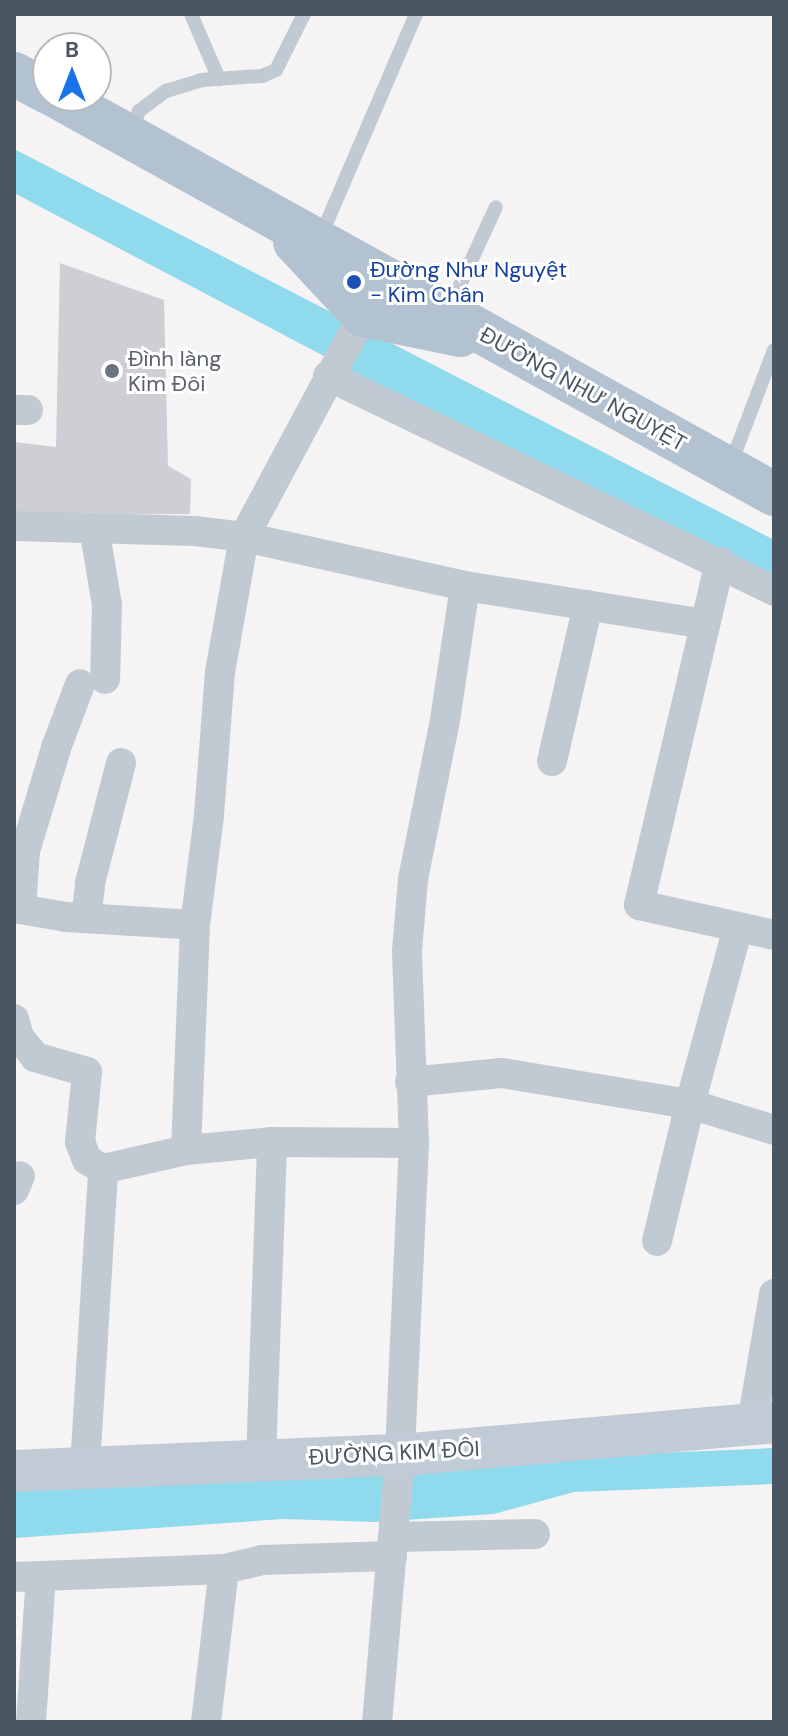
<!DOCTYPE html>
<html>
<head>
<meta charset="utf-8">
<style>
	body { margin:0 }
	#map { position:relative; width:788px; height:1736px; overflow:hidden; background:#f5f3f3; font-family:"DM Sans",sans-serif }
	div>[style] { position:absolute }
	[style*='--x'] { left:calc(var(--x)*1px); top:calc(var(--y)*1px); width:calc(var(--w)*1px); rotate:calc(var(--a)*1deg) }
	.water>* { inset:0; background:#90daee }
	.building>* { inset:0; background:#cdcfd5 }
	.lane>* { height:14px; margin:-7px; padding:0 7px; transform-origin:7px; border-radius:7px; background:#c1cad2 }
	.street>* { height:30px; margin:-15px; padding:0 15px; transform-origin:15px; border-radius:15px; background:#c1cad2 }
	.secondary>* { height:42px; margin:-21px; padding:0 21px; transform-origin:21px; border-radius:21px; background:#c1cbd6 }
	.primary>* { height:44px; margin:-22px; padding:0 22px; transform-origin:22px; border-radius:22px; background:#b3c2d1 }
	.dots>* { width:22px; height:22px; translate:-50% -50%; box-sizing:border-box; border:4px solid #fff; border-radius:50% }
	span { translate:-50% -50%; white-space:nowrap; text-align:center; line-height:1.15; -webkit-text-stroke:6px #fff; paint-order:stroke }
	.transit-label { font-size:22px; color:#164399 }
	.left { translate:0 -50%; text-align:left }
	.worship-label { font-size:22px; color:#5b616d }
	.street-label { font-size:22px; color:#4a5661 }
	.frame { position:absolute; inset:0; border:16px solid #4a5661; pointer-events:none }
	.north { position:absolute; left:32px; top:32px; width:80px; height:80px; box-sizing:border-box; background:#fff; border:2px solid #b7bbc0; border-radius:50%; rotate:0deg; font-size:22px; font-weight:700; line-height:32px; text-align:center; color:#4a5661 }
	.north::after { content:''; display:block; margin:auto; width:28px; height:36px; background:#1a73e8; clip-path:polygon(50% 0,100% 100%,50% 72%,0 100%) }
</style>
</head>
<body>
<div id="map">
	<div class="water">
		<i style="clip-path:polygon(14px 149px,774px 540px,774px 585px,527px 463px,14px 193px)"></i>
		<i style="clip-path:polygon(774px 1448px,774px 1484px,574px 1492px,494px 1514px,375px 1522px,284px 1519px,14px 1538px,14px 1481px)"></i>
	</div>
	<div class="building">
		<i style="clip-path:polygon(60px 263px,164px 300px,168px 466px,191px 479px,190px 514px,14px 515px,14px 442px,56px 447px)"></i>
	</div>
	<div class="lane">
		<i style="--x:191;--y:14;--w:71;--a:66.7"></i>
		<i style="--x:132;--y:131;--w:21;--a:-71"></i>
		<i style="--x:139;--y:111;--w:34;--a:-37"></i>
		<i style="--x:166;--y:91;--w:37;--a:-17"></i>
		<i style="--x:201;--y:80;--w:61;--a:-3.8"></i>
		<i style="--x:262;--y:76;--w:15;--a:-23"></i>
		<i style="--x:276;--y:70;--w:63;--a:-63.4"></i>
		<i style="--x:320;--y:238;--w:244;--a:-66.8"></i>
		<i style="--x:449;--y:309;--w:112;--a:-65.3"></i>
		<i style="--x:730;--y:466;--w:124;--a:-69.2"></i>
	</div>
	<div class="street">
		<i style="--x:328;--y:376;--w:495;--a:25.7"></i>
		<i style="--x:14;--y:410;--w:14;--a:0"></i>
		<i style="--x:14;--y:526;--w:181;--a:1.6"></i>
		<i style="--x:195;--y:531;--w:49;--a:7"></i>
		<i style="--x:244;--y:537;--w:226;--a:12.5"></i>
		<i style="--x:465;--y:586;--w:243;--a:9"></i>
		<i style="--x:94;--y:528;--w:78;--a:80.4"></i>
		<i style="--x:107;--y:605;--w:74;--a:91.5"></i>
		<i style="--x:720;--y:562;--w:352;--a:103.3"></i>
		<i style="--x:639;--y:905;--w:138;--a:12.5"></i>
		<i style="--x:552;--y:761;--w:160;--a:-77"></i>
		<i style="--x:14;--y:908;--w:53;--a:9.8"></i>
		<i style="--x:66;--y:917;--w:129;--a:3.5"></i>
		<i style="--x:21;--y:909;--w:58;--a:-86.1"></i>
		<i style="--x:25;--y:851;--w:108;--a:-73.2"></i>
		<i style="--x:56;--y:748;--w:68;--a:-69.4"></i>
		<i style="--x:86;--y:918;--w:35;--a:-83"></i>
		<i style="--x:90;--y:883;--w:124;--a:-75.5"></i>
		<i style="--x:14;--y:1019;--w:19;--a:74"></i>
		<i style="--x:19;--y:1037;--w:26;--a:51"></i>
		<i style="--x:35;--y:1057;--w:54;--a:16.1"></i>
		<i style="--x:87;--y:1072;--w:70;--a:95.7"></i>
		<i style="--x:80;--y:1142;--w:19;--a:69"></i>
		<i style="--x:87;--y:1160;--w:18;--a:29"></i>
		<i style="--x:410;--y:1082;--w:92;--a:-5.6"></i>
		<i style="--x:502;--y:1073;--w:191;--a:9.4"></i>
		<i style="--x:690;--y:1104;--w:183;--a:-74.8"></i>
		<i style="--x:414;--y:1143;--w:192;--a:-92.1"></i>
		<i style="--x:407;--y:951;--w:72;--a:-85.2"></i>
		<i style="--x:413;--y:879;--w:162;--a:-78.6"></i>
		<i style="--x:445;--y:720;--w:135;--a:-81.5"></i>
		<i style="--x:186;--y:1150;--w:225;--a:-87.7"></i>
		<i style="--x:195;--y:925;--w:111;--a:-82.7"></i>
		<i style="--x:209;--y:815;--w:143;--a:-85.6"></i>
		<i style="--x:220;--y:672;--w:137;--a:-79.9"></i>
		<i style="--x:244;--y:537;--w:252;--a:-61.8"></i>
		<i style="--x:14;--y:1190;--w:15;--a:-67"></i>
		<i style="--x:657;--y:1241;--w:141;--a:-76.5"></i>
		<i style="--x:690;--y:1104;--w:88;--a:17.2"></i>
		<i style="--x:752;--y:1423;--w:131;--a:-80.3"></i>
		<i style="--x:261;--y:1460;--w:318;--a:-88"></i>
		<i style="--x:85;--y:1467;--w:299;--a:-86.5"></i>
		<i style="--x:103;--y:1169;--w:85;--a:-12.9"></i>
		<i style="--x:186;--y:1150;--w:86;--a:-5.3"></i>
		<i style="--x:272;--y:1142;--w:142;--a:0.4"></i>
		<i style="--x:414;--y:1143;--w:312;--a:92.6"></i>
		<i style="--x:400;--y:1455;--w:268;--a:94.9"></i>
		<i style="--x:394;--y:1537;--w:141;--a:-1.2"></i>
		<i style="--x:14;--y:1577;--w:210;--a:-2.2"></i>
		<i style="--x:224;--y:1569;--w:39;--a:-13"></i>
		<i style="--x:262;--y:1560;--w:130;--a:-1.8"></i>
		<i style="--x:31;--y:1722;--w:145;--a:-86.1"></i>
		<i style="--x:206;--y:1722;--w:154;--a:-83.3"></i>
	</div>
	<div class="secondary">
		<i style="--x:14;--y:1471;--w:386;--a:-2.4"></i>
		<i style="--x:400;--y:1455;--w:375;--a:-5"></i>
	</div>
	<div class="primary">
		<i style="--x:14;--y:74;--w:38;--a:28"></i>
		<i style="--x:56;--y:96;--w:821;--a:29"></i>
		<i style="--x:295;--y:242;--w:100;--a:47"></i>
		<i style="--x:363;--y:315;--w:99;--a:11.7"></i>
	</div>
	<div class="dots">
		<i style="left:354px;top:282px;background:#1a4fb4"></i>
		<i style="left:112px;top:371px;background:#6b7280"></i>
	</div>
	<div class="transit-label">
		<span class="left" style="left:370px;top:282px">Đường Như Nguyệt<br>- Kim Chân</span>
	</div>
	<div class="worship-label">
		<span class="left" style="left:128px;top:371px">Đình làng<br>Kim Đôi</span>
	</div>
	<div class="street-label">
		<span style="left:583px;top:389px;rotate:29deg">ĐƯỜNG NHƯ NGUYỆT</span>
		<span style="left:394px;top:1453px;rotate:-3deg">ĐƯỜNG KIM ĐÔI</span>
	</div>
	<div class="frame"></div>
	<div class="north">B</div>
</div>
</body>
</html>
